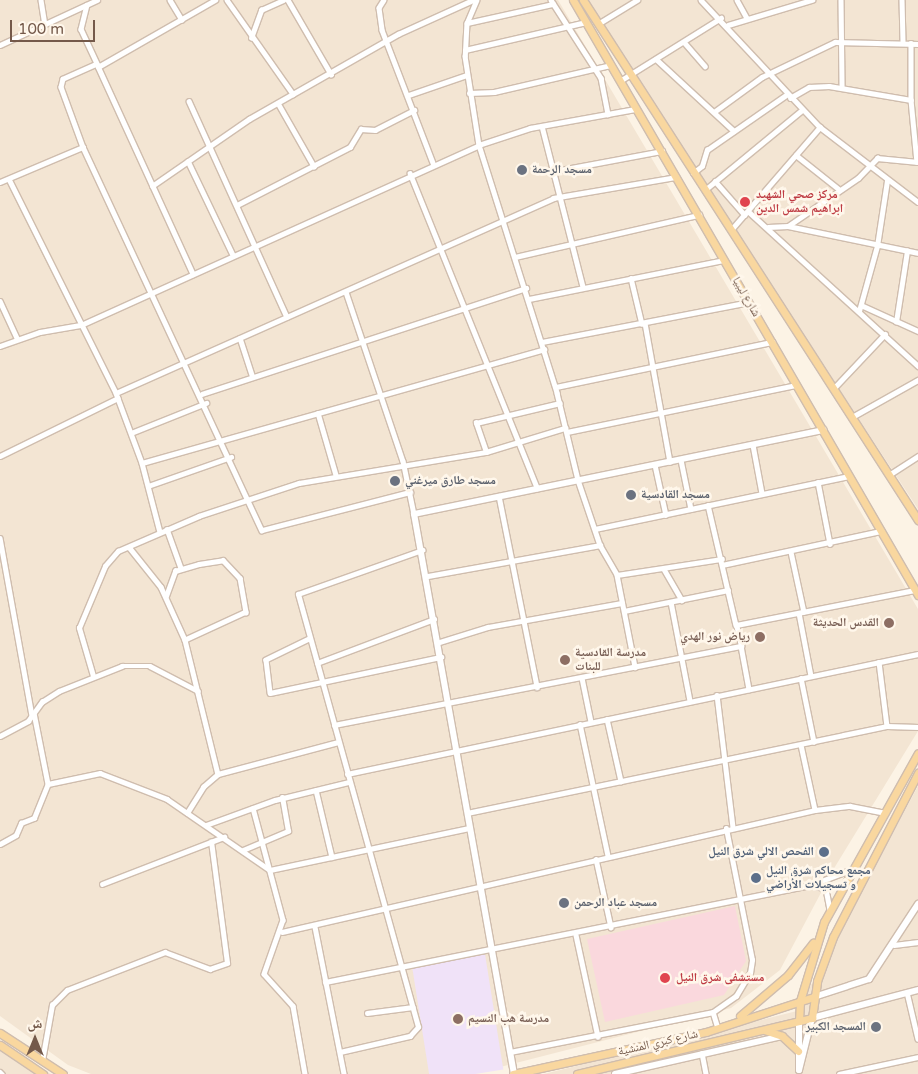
<!DOCTYPE html>
<html>
<head>
<meta charset="utf-8">
<style>
	body { margin:0 }
	#map { position:relative; width:918px; height:1074px; overflow:hidden; background:#fcf3e5; font-family:"Varela Round","Noto Naskh Arabic",sans-serif }
	div>[style] { position:absolute }
	[style*='--x'] { left:calc(var(--x)*1px); top:calc(var(--y)*1px); width:calc(var(--w)*1px); rotate:calc(var(--a)*1deg) }
	.residential>* { inset:0; background:#f3e5d3 }
	.education>* { inset:0; background:#f0e2f8; transform-origin:0 0 }
	.medical>* { inset:0; background:#fad8dd }
	.roads { filter:drop-shadow(1px 0 #cfbdae) drop-shadow(-1px 0 #cfbdae) drop-shadow(0 1px #cfbdae) drop-shadow(0 -1px #cfbdae) }
	.street>* { height:4.5px; margin:-2.25px; padding:0 2.25px; transform-origin:2.25px; border-radius:2.25px; background:#fff }
	.secondary>* { height:6px; margin:-3px; padding:0 3px; transform-origin:3px; border-radius:3px; background:#fff }
	.primary>* { height:7px; margin:-3.5px; padding:0 3.5px; transform-origin:3.5px; border-radius:3.5px; background:#f9d79f }
	.dots>* { width:14px; height:14px; translate:-50% -50%; box-sizing:border-box; border:2px solid #fff7eb; border-radius:50% }
	span { translate:-50% -50%; white-space:nowrap; text-align:center; line-height:1.15; -webkit-text-stroke:5px #fff7eb; paint-order:stroke }
	.worship-label { font-size:12px; color:#5b616d; font-weight:700 }
	.left { translate:0 -50%; text-align:left }
	.right { translate:-100% -50%; text-align:right }
	.health-label { font-size:12px; color:#be3a42; font-weight:700 }
	.street-label { font-size:12px; color:#74594a }
	.education-label { font-size:12px; color:#785e54; font-weight:700 }
	.service-label { font-size:12px; color:#4e5e75; font-weight:700 }
	.north { position:absolute; left:10px; top:1014px; width:50px; height:50px; -webkit-text-stroke:4px #fff7eb; paint-order:stroke; rotate:0deg; font-size:14px; font-weight:700; line-height:20px; text-align:center; color:#74594a }
	.north::after { content:''; display:block; margin:auto; width:18px; height:22px; background:#74594a; clip-path:polygon(50% 0,100% 100%,50% 72%,0 100%) }
	.scale { position:absolute; left:10px; top:20px; width:85px; height:22px; box-sizing:border-box; border:2px solid #74594a; border-top:0; padding-left:6px; font-size:15px; line-height:18px; white-space:nowrap; color:#74594a; -webkit-text-stroke:4px #fff7eb; paint-order:stroke }
</style>
</head>
<body>
<div id="map">
	<div class="residential">
		<i style="clip-path:polygon(0 0,558px 0,918px 609px,918px 731px,833px 870px,780px 970px,731px 1008px,473px 1074px,91px 1074px,68px 1065px,0 1016px)"></i>
		<i style="clip-path:polygon(583px 0,918px 0,918px 509px)"></i>
		<i style="clip-path:polygon(918px 786px,918px 1074px,544px 1074px,797px 1011px)"></i>
		<i style="clip-path:polygon(0 1045px,51px 1074px,0 1074px)"></i>
	</div>
	<div class="education">
		<i style="left:485px;top:954px;width:117px;height:74px;rotate:81deg"></i>
	</div>
	<div class="medical">
		<i style="clip-path:polygon(735px 906px,746px 961px,724px 995px,605px 1022px,587px 939px)"></i>
	</div>
	<div class="roads">
		<div class="street">
			<i style="--x:41;--y:0;--w:24;--a:81"></i>
			<i style="--x:170;--y:0;--w:23;--a:59"></i>
			<i style="--x:227;--y:0;--w:115;--a:54.9"></i>
			<i style="--x:288;--y:0;--w:86;--a:59.8"></i>
			<i style="--x:384;--y:0;--w:9;--a:122"></i>
			<i style="--x:379;--y:8;--w:22;--a:82"></i>
			<i style="--x:382;--y:30;--w:142;--a:69"></i>
			<i style="--x:477;--y:0;--w:25;--a:113"></i>
			<i style="--x:467;--y:23;--w:33;--a:93"></i>
			<i style="--x:465;--y:56;--w:90;--a:81.1"></i>
			<i style="--x:479;--y:145;--w:260;--a:72.5"></i>
			<i style="--x:557;--y:393;--w:89;--a:76.4"></i>
			<i style="--x:578;--y:480;--w:69;--a:71.3"></i>
			<i style="--x:600;--y:545;--w:34;--a:60"></i>
			<i style="--x:617;--y:575;--w:94;--a:78.9"></i>
			<i style="--x:551;--y:0;--w:93;--a:57.3"></i>
			<i style="--x:601;--y:78;--w:37;--a:79"></i>
			<i style="--x:701;--y:0;--w:174;--a:46.9"></i>
			<i style="--x:820;--y:127;--w:123;--a:37.4"></i>
			<i style="--x:737;--y:0;--w:21;--a:61"></i>
			<i style="--x:841;--y:0;--w:87;--a:89.3"></i>
			<i style="--x:902;--y:0;--w:42;--a:88.6"></i>
			<i style="--x:87;--y:5;--w:25;--a:104"></i>
			<i style="--x:81;--y:29;--w:38;--a:65"></i>
			<i style="--x:97;--y:64;--w:37;--a:156"></i>
			<i style="--x:63;--y:79;--w:8;--a:104"></i>
			<i style="--x:61;--y:87;--w:64;--a:69.9"></i>
			<i style="--x:83;--y:147;--w:423;--a:65"></i>
			<i style="--x:262;--y:530;--w:153;--a:-14.4"></i>
			<i style="--x:467;--y:23;--w:88;--a:-12.5"></i>
			<i style="--x:598;--y:24;--w:46;--a:-31.6"></i>
			<i style="--x:728;--y:25;--w:88;--a:-16.6"></i>
			<i style="--x:251;--y:38;--w:30;--a:-70"></i>
			<i style="--x:261;--y:10;--w:24;--a:-24"></i>
			<i style="--x:684;--y:42;--w:32;--a:49"></i>
			<i style="--x:911;--y:43;--w:57;--a:90"></i>
			<i style="--x:911;--y:100;--w:62;--a:84.5"></i>
			<i style="--x:0;--y:45;--w:107;--a:-24.9"></i>
			<i style="--x:465;--y:50;--w:124;--a:-13"></i>
			<i style="--x:656;--y:59;--w:106;--a:42.7"></i>
			<i style="--x:97;--y:64;--w:231;--a:65.4"></i>
			<i style="--x:98;--y:67;--w:135;--a:-29.8"></i>
			<i style="--x:620;--y:81;--w:119;--a:-32"></i>
			<i style="--x:469;--y:93;--w:25;--a:-2"></i>
			<i style="--x:494;--y:92;--w:120;--a:-13"></i>
			<i style="--x:409;--y:95;--w:61;--a:-19"></i>
			<i style="--x:790;--y:98;--w:22;--a:-30"></i>
			<i style="--x:809;--y:87;--w:20;--a:-3"></i>
			<i style="--x:829;--y:86;--w:83;--a:9.7"></i>
			<i style="--x:189;--y:101;--w:237;--a:65.6"></i>
			<i style="--x:278;--y:103;--w:73;--a:60.3"></i>
			<i style="--x:714;--y:112;--w:59;--a:-36.1"></i>
			<i style="--x:762;--y:77;--w:81;--a:-25.6"></i>
			<i style="--x:835;--y:42;--w:83;--a:1.4"></i>
			<i style="--x:542;--y:126;--w:166;--a:75.7"></i>
			<i style="--x:796;--y:155;--w:56;--a:38.5"></i>
			<i style="--x:188;--y:161;--w:104;--a:64.4"></i>
			<i style="--x:555;--y:171;--w:109;--a:-10.6"></i>
			<i style="--x:410;--y:173;--w:340;--a:68"></i>
			<i style="--x:693;--y:173;--w:11;--a:-38"></i>
			<i style="--x:702;--y:166;--w:17;--a:-73"></i>
			<i style="--x:707;--y:150;--w:96;--a:-34.8"></i>
			<i style="--x:9;--y:179;--w:239;--a:63.4"></i>
			<i style="--x:116;--y:393;--w:75;--a:69.6"></i>
			<i style="--x:142;--y:463;--w:71;--a:75.4"></i>
			<i style="--x:715;--y:181;--w:45;--a:48.6"></i>
			<i style="--x:0;--y:182;--w:90;--a:-22.9"></i>
			<i style="--x:152;--y:186;--w:118;--a:-34.6"></i>
			<i style="--x:249;--y:119;--w:172;--a:-29.7"></i>
			<i style="--x:398;--y:34;--w:82;--a:-24.4"></i>
			<i style="--x:705;--y:190;--w:126;--a:-39.5"></i>
			<i style="--x:237;--y:205;--w:127;--a:-27.2"></i>
			<i style="--x:350;--y:147;--w:21;--a:-59"></i>
			<i style="--x:361;--y:129;--w:14;--a:4"></i>
			<i style="--x:375;--y:130;--w:44;--a:-27.1"></i>
			<i style="--x:749;--y:212;--w:229;--a:42.3"></i>
			<i style="--x:788;--y:226;--w:85;--a:-34.4"></i>
			<i style="--x:858;--y:178;--w:28;--a:-46"></i>
			<i style="--x:877;--y:158;--w:41;--a:5.6"></i>
			<i style="--x:768;--y:227;--w:20;--a:-3"></i>
			<i style="--x:788;--y:226;--w:133;--a:11.7"></i>
			<i style="--x:731;--y:230;--w:136;--a:-49.2"></i>
			<i style="--x:515;--y:257;--w:189;--a:-12.9"></i>
			<i style="--x:631;--y:278;--w:47;--a:76.6"></i>
			<i style="--x:346;--y:292;--w:178;--a:71.4"></i>
			<i style="--x:403;--y:461;--w:54;--a:78.3"></i>
			<i style="--x:529;--y:299;--w:199;--a:-11.3"></i>
			<i style="--x:0;--y:301;--w:41;--a:65.3"></i>
			<i style="--x:861;--y:305;--w:63;--a:24.5"></i>
			<i style="--x:859;--y:311;--w:67;--a:-74.5"></i>
			<i style="--x:877;--y:246;--w:66;--a:-81.3"></i>
			<i style="--x:896;--y:322;--w:72;--a:-81.2"></i>
			<i style="--x:645;--y:323;--w:141;--a:79.8"></i>
			<i style="--x:240;--y:338;--w:40;--a:72"></i>
			<i style="--x:542;--y:342;--w:211;--a:-10.9"></i>
			<i style="--x:0;--y:346;--w:42;--a:-19.3"></i>
			<i style="--x:40;--y:332;--w:42;--a:-9.7"></i>
			<i style="--x:81;--y:325;--w:437;--a:-24.3"></i>
			<i style="--x:479;--y:145;--w:54;--a:-18.4"></i>
			<i style="--x:530;--y:128;--w:108;--a:-10.2"></i>
			<i style="--x:556;--y:387;--w:221;--a:-11.8"></i>
			<i style="--x:834;--y:388;--w:74;--a:-46.6"></i>
			<i style="--x:116;--y:393;--w:479;--a:-24"></i>
			<i style="--x:553;--y:198;--w:125;--a:-9.7"></i>
			<i style="--x:202;--y:394;--w:341;--a:-18.1"></i>
			<i style="--x:318;--y:413;--w:65;--a:73.8"></i>
			<i style="--x:852;--y:417;--w:76;--a:-29.3"></i>
			<i style="--x:567;--y:432;--w:234;--a:-11.6"></i>
			<i style="--x:131;--y:433;--w:81;--a:-21.8"></i>
			<i style="--x:753;--y:445;--w:49;--a:79.4"></i>
			<i style="--x:486;--y:452;--w:31;--a:-109"></i>
			<i style="--x:476;--y:423;--w:86;--a:-13.4"></i>
			<i style="--x:0;--y:456;--w:131;--a:-26.2"></i>
			<i style="--x:681;--y:460;--w:50;--a:78.5"></i>
			<i style="--x:142;--y:463;--w:418;--a:-15.8"></i>
			<i style="--x:655;--y:465;--w:51;--a:77.6"></i>
			<i style="--x:889;--y:475;--w:35;--a:-33"></i>
			<i style="--x:818;--y:482;--w:63;--a:79"></i>
			<i style="--x:148;--y:486;--w:88;--a:-19.3"></i>
			<i style="--x:499;--y:496;--w:195;--a:78.7"></i>
			<i style="--x:708;--y:505;--w:123;--a:76.9"></i>
			<i style="--x:167;--y:529;--w:41;--a:70.3"></i>
			<i style="--x:595;--y:529;--w:259;--a:-11.8"></i>
			<i style="--x:0;--y:538;--w:181;--a:79.8"></i>
			<i style="--x:129;--y:547;--w:51;--a:51.3"></i>
			<i style="--x:161;--y:587;--w:58;--a:65.6"></i>
			<i style="--x:185;--y:640;--w:138;--a:76.2"></i>
			<i style="--x:791;--y:552;--w:61;--a:77.8"></i>
			<i style="--x:722;--y:565;--w:163;--a:-12.1"></i>
			<i style="--x:664;--y:569;--w:36;--a:60"></i>
			<i style="--x:617;--y:575;--w:106;--a:-8.7"></i>
			<i style="--x:428;--y:576;--w:175;--a:-10.2"></i>
			<i style="--x:166;--y:596;--w:27;--a:-70"></i>
			<i style="--x:175;--y:571;--w:25;--a:-16"></i>
			<i style="--x:199;--y:564;--w:24;--a:-9"></i>
			<i style="--x:223;--y:560;--w:25;--a:47"></i>
			<i style="--x:240;--y:578;--w:35;--a:80"></i>
			<i style="--x:246;--y:612;--w:67;--a:155.3"></i>
			<i style="--x:671;--y:602;--w:101;--a:79.1"></i>
			<i style="--x:624;--y:611;--w:106;--a:-11.4"></i>
			<i style="--x:799;--y:613;--w:64;--a:79.2"></i>
			<i style="--x:309;--y:639;--w:48;--a:154"></i>
			<i style="--x:266;--y:660;--w:33;--a:83"></i>
			<i style="--x:270;--y:693;--w:175;--a:-11.9"></i>
			<i style="--x:440;--y:642;--w:50;--a:-17.4"></i>
			<i style="--x:488;--y:627;--w:136;--a:-10.2"></i>
			<i style="--x:741;--y:646;--w:44;--a:79.5"></i>
			<i style="--x:879;--y:662;--w:64;--a:82.9"></i>
			<i style="--x:317;--y:663;--w:125;--a:-20.6"></i>
			<i style="--x:93;--y:676;--w:50;--a:-106.3"></i>
			<i style="--x:79;--y:628;--w:67;--a:-67.2"></i>
			<i style="--x:105;--y:566;--w:20;--a:-49"></i>
			<i style="--x:118;--y:551;--w:88;--a:-23.4"></i>
			<i style="--x:199;--y:516;--w:105;--a:-18.3"></i>
			<i style="--x:299;--y:483;--w:190;--a:-9.4"></i>
			<i style="--x:486;--y:452;--w:83;--a:-16.9"></i>
			<i style="--x:582;--y:678;--w:45;--a:78.4"></i>
			<i style="--x:801;--y:678;--w:65;--a:78.5"></i>
			<i style="--x:717;--y:695;--w:133;--a:83.1"></i>
			<i style="--x:34;--y:713;--w:72;--a:78.8"></i>
			<i style="--x:607;--y:719;--w:64;--a:77.3"></i>
			<i style="--x:580;--y:724;--w:135;--a:78"></i>
			<i style="--x:334;--y:725;--w:415;--a:-11"></i>
			<i style="--x:741;--y:646;--w:22;--a:-103"></i>
			<i style="--x:736;--y:625;--w:182;--a:-11.1"></i>
			<i style="--x:0;--y:736;--w:32;--a:-28"></i>
			<i style="--x:28;--y:721;--w:24;--a:-54"></i>
			<i style="--x:42;--y:702;--w:20;--a:-33"></i>
			<i style="--x:59;--y:691;--w:68;--a:-21.6"></i>
			<i style="--x:122;--y:666;--w:28;--a:0"></i>
			<i style="--x:150;--y:666;--w:54;--a:27.5"></i>
			<i style="--x:801;--y:745;--w:66;--a:77.8"></i>
			<i style="--x:347;--y:774;--w:583;--a:-11.87"></i>
			<i style="--x:316;--y:790;--w:69;--a:76.6"></i>
			<i style="--x:253;--y:808;--w:116;--a:75"></i>
			<i style="--x:283;--y:920;--w:57;--a:109.4"></i>
			<i style="--x:264;--y:974;--w:43;--a:47.8"></i>
			<i style="--x:293;--y:1006;--w:69;--a:80"></i>
			<i style="--x:187;--y:813;--w:31;--a:-58"></i>
			<i style="--x:203;--y:787;--w:20;--a:-41"></i>
			<i style="--x:218;--y:774;--w:124;--a:-14.9"></i>
			<i style="--x:467;--y:813;--w:429;--a:-11.7"></i>
			<i style="--x:887;--y:726;--w:31;--a:2"></i>
			<i style="--x:206;--y:825;--w:73;--a:-19.9"></i>
			<i style="--x:275;--y:800;--w:76;--a:-13.7"></i>
			<i style="--x:0;--y:844;--w:18;--a:-29"></i>
			<i style="--x:16;--y:835;--w:13;--a:-67"></i>
			<i style="--x:21;--y:823;--w:14;--a:-21"></i>
			<i style="--x:34;--y:818;--w:37;--a:-68"></i>
			<i style="--x:48;--y:784;--w:53;--a:-11.9"></i>
			<i style="--x:100;--y:773;--w:72;--a:21.2"></i>
			<i style="--x:167;--y:799;--w:125;--a:34.6"></i>
			<i style="--x:270;--y:870;--w:203;--a:-11.9"></i>
			<i style="--x:243;--y:850;--w:49;--a:-22.9"></i>
			<i style="--x:288;--y:831;--w:34;--a:-100"></i>
			<i style="--x:596;--y:859;--w:70;--a:77.6"></i>
			<i style="--x:102;--y:884;--w:131;--a:-21.1"></i>
			<i style="--x:813;--y:885;--w:14;--a:17"></i>
			<i style="--x:826;--y:889;--w:20;--a:79"></i>
			<i style="--x:315;--y:927;--w:150;--a:78.8"></i>
			<i style="--x:282;--y:932;--w:547;--a:-12.89"></i>
			<i style="--x:815;--y:810;--w:35;--a:-7"></i>
			<i style="--x:850;--y:806;--w:36;--a:11"></i>
			<i style="--x:576;--y:935;--w:104;--a:77.8"></i>
			<i style="--x:894;--y:945;--w:24;--a:-7"></i>
			<i style="--x:325;--y:982;--w:496;--a:-11.3"></i>
			<i style="--x:811;--y:885;--w:45;--a:-20.9"></i>
			<i style="--x:907;--y:992;--w:48;--a:76.8"></i>
			<i style="--x:713;--y:1012;--w:17;--a:73"></i>
			<i style="--x:367;--y:1013;--w:46;--a:-7.4"></i>
			<i style="--x:340;--y:1052;--w:72;--a:-12.9"></i>
			<i style="--x:410;--y:1036;--w:12;--a:-48"></i>
			<i style="--x:418;--y:1027;--w:449;--a:-105.5"></i>
			<i style="--x:298;--y:594;--w:132;--a:-19.5"></i>
			<i style="--x:510;--y:1052;--w:207;--a:-11.1"></i>
			<i style="--x:713;--y:1012;--w:28;--a:-35"></i>
			<i style="--x:736;--y:996;--w:27;--a:-59"></i>
			<i style="--x:750;--y:973;--w:13;--a:-81"></i>
			<i style="--x:752;--y:960;--w:134;--a:-101.2"></i>
			<i style="--x:702;--y:1053;--w:21;--a:79"></i>
			<i style="--x:42;--y:1061;--w:57;--a:-79.9"></i>
			<i style="--x:52;--y:1005;--w:21;--a:-45"></i>
			<i style="--x:67;--y:990;--w:105;--a:-21.2"></i>
			<i style="--x:165;--y:952;--w:48;--a:20.7"></i>
			<i style="--x:210;--y:969;--w:18;--a:-19"></i>
			<i style="--x:227;--y:963;--w:122;--a:-97.5"></i>
			<i style="--x:0;--y:1072;--w:3;--a:45"></i>
			<i style="--x:839;--y:1074;--w:81;--a:-12.1"></i>
		</div>
		<div class="secondary">
			<i style="--x:814;--y:997;--w:58;--a:-18.1"></i>
			<i style="--x:869;--y:979;--w:90;--a:-56.8"></i>
			<i style="--x:799;--y:1021;--w:49;--a:90"></i>
			<i style="--x:799;--y:1070;--w:54;--a:-76"></i>
			<i style="--x:812;--y:1018;--w:110;--a:-14.8"></i>
			<i style="--x:514;--y:1074;--w:569;--a:-100.12"></i>
			<i style="--x:414;--y:514;--w:418;--a:-11.6"></i>
			<i style="--x:615;--y:1074;--w:171;--a:-12.8"></i>
		</div>
		<div class="primary">
			<i style="--x:573;--y:0;--w:688;--a:59.89"></i>
			<i style="--x:583;--y:0;--w:619;--a:57.21"></i>
			<i style="--x:740;--y:1016;--w:63;--a:-40.5"></i>
			<i style="--x:788;--y:975;--w:41;--a:-52"></i>
			<i style="--x:799;--y:1021;--w:20;--a:-87"></i>
			<i style="--x:800;--y:1001;--w:83;--a:-73.1"></i>
			<i style="--x:824;--y:922;--w:193;--a:-60.9"></i>
			<i style="--x:764;--y:1030;--w:19;--a:18"></i>
			<i style="--x:782;--y:1036;--w:22;--a:43"></i>
			<i style="--x:0;--y:1033;--w:75;--a:33.1"></i>
			<i style="--x:0;--y:1045;--w:52;--a:34"></i>
			<i style="--x:513;--y:1074;--w:198;--a:-12.3"></i>
			<i style="--x:706;--y:1032;--w:114;--a:-18"></i>
			<i style="--x:577;--y:1074;--w:242;--a:-13.4"></i>
			<i style="--x:812;--y:1018;--w:37;--a:-82"></i>
			<i style="--x:817;--y:981;--w:47;--a:-70"></i>
			<i style="--x:833;--y:937;--w:185;--a:-62.6"></i>
		</div>
	</div>
	<div class="dots">
		<i style="left:522px;top:170px;background:#6b7280"></i>
		<i style="left:745px;top:202px;background:#e0444e"></i>
		<i style="left:395px;top:481px;background:#6b7280"></i>
		<i style="left:631px;top:495px;background:#6b7280"></i>
		<i style="left:889px;top:623px;background:#8d6e63"></i>
		<i style="left:760px;top:637px;background:#8d6e63"></i>
		<i style="left:565px;top:660px;background:#8d6e63"></i>
		<i style="left:824px;top:852px;background:#5c6f8a"></i>
		<i style="left:756px;top:878px;background:#5c6f8a"></i>
		<i style="left:564px;top:903px;background:#6b7280"></i>
		<i style="left:665px;top:978px;background:#e0444e"></i>
		<i style="left:458px;top:1019px;background:#8d6e63"></i>
		<i style="left:876px;top:1027px;background:#6b7280"></i>
	</div>
	<div class="worship-label">
		<span class="left" style="left:532px;top:170px">مسجد الرحمة</span>
		<span class="left" style="left:405px;top:481px">مسجد طارق ميرغني</span>
		<span class="left" style="left:641px;top:495px">مسجد القادسية</span>
		<span class="left" style="left:574px;top:903px">مسجد عباد الرحمن</span>
		<span class="right" style="left:866px;top:1027px">المسجد الكبير</span>
	</div>
	<div class="health-label">
		<span class="left" style="left:756px;top:202px">مركز صحي الشهيد<br>ابراهيم شمس الدين</span>
		<span class="left" style="left:676px;top:978px">مستشفى شرق النيل</span>
	</div>
	<div class="street-label">
		<span style="left:746px;top:297px;rotate:60deg">شارع ليبيا</span>
		<span style="left:658px;top:1043px;rotate:-13deg">شارع كبري المنشية</span>
	</div>
	<div class="education-label">
		<span class="right" style="left:879px;top:623px">القدس الحديثة</span>
		<span class="right" style="left:750px;top:637px">رياض نور الهدي</span>
		<span class="left" style="left:575px;top:660px">مدرسة القادسية<br>للبنات</span>
		<span class="left" style="left:468px;top:1019px">مدرسة هب النسيم</span>
	</div>
	<div class="service-label">
		<span class="right" style="left:814px;top:852px">الفحص الالي شرق النيل</span>
		<span class="left" style="left:766px;top:878px">مجمع محاكم شرق النيل<br>و تسجيلات الأراضي</span>
	</div>
	<div class="north">ش</div>
	<div class="scale">100 m</div>
</div>
</body>
</html>
